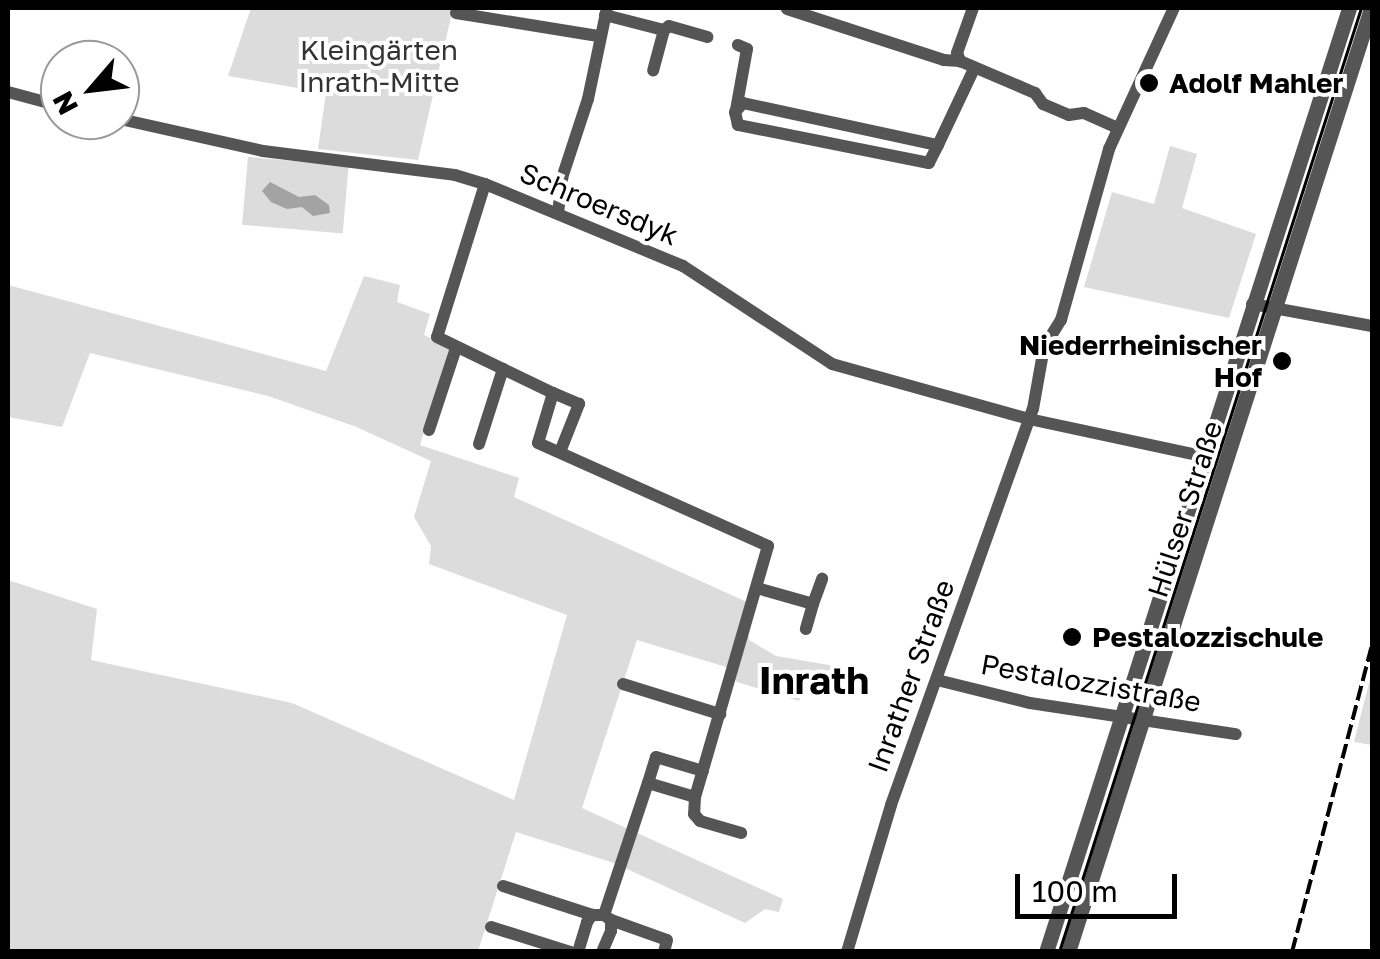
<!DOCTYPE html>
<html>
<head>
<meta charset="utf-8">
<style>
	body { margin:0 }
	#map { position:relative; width:1380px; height:959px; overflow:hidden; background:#fff; font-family:"Golos Text",sans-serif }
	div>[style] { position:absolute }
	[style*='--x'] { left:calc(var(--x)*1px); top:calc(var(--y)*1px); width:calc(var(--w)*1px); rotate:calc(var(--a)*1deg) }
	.green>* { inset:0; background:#dcdcdc; transform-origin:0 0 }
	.water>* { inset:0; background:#a3a3a3 }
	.minor>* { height:12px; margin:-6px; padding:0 6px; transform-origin:6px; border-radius:6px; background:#555 }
	.tertiary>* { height:15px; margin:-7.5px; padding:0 7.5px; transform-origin:7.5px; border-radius:7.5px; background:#555 }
	.tram>* { height:2.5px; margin:-1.25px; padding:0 1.25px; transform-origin:1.25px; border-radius:1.25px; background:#000 }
	.rail>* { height:4px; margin-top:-2px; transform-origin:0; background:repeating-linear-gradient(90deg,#000 0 15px,transparent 0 20px) }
	.dots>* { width:28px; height:28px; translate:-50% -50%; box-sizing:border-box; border:5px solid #fff; border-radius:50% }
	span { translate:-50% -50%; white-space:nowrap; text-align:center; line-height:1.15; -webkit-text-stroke:8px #fff; paint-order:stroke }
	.park-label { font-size:28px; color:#333 }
	.poi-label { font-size:28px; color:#000; font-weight:700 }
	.left { translate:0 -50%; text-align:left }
	.right { translate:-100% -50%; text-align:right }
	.street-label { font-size:28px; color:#000 }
	.district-label { font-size:38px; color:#000; font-weight:700 }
	.frame { position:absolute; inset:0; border:10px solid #000; pointer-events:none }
	.north { position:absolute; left:40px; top:40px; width:100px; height:100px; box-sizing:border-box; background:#fff; border:2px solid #999; border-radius:50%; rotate:242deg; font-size:28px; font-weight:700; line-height:40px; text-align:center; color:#000 }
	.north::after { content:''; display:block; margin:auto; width:35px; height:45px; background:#000; clip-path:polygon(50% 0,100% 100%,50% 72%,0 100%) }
	.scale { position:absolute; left:1015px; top:874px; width:162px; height:45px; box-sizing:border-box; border:5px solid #000; border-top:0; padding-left:12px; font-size:30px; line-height:35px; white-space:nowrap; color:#000; -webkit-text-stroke:8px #fff; paint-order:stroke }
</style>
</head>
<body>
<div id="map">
	<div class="green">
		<i style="clip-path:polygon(251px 8px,453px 8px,418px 160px,318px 149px,326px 93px,228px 76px)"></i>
		<i style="clip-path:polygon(1170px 146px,1197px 154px,1182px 208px,1256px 234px,1229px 318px,1084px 287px,1112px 192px,1154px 204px)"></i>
		<i style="left:248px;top:157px;width:101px;height:68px;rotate:5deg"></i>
		<i style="clip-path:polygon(364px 276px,400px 285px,397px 302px,430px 314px,424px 335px,451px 348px,420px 445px,519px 478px,514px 497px,747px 602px,749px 640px,776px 656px,841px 667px,829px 698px,803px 689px,799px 701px,737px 682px,726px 667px,637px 640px,582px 808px,783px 899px,779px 912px,765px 909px,745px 923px,614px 863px,516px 832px,478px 951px,8px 951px,8px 580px,97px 609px,91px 660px,292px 703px,514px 800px,567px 615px,429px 564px,431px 546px,414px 517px,431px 461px,354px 426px,268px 396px,90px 353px,62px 427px,8px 417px,8px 285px,326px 371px)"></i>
		<i style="clip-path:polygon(1372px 671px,1372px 745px,1354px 742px)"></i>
	</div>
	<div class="water">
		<i style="clip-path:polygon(270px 182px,299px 197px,315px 195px,329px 205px,330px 213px,313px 216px,302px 207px,287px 209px,271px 202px,262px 191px)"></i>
	</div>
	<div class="minor">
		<i style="--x:973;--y:8;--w:48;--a:109.6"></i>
		<i style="--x:957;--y:53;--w:9;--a:69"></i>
		<i style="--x:960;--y:61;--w:82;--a:23.1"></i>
		<i style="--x:1035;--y:93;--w:14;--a:54"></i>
		<i style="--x:1043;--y:104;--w:28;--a:23"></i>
		<i style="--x:1069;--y:115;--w:15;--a:-8"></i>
		<i style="--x:1084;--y:113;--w:35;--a:24"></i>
		<i style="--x:787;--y:9;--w:165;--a:18"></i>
		<i style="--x:944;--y:60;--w:16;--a:4"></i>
		<i style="--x:456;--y:13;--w:144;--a:9.2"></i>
		<i style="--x:605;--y:15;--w:61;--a:14.3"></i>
		<i style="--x:664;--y:30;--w:42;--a:105"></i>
		<i style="--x:664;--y:30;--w:6;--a:-39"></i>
		<i style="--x:669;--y:26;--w:40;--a:16"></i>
		<i style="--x:8;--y:92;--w:54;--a:15.1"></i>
		<i style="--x:736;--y:110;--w:62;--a:-79.8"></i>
		<i style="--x:747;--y:49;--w:10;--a:-156"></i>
		<i style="--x:120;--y:119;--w:147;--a:12.6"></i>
		<i style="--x:263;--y:151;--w:193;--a:7.1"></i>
		<i style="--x:455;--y:175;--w:31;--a:17"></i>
		<i style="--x:485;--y:184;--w:214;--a:22.5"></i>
		<i style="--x:683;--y:266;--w:178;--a:33.3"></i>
		<i style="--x:832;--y:364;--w:205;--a:15.6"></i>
		<i style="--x:1029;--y:419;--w:181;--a:12.1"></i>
		<i style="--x:938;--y:145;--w:20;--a:117"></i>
		<i style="--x:929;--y:163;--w:195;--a:-168.7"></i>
		<i style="--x:738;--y:125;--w:13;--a:-103"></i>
		<i style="--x:735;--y:112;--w:12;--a:-48"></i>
		<i style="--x:743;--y:103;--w:199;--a:12.2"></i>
		<i style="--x:938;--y:145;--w:84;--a:-64.7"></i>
		<i style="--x:485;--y:184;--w:160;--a:107.4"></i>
		<i style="--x:437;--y:337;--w:129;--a:25.8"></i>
		<i style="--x:558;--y:213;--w:35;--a:-83"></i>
		<i style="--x:562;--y:178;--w:83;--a:-71.8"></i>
		<i style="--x:588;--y:99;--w:93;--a:-78.2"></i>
		<i style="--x:1252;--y:304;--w:122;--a:10.4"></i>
		<i style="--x:429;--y:430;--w:86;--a:-71.8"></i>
		<i style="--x:479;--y:444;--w:79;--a:-72.3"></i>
		<i style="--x:560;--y:452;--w:52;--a:-68.4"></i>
		<i style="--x:579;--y:404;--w:28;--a:-157"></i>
		<i style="--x:553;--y:393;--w:52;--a:106.7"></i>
		<i style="--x:538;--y:443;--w:252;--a:24.1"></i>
		<i style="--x:768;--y:546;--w:261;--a:106.2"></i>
		<i style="--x:757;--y:588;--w:58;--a:15.9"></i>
		<i style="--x:813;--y:604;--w:26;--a:106"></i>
		<i style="--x:813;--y:604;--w:27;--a:-70"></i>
		<i style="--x:937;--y:680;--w:96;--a:13.9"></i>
		<i style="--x:1030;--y:703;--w:208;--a:8.6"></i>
		<i style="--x:623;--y:684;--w:102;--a:17.2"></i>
		<i style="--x:648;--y:783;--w:27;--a:-73"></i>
		<i style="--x:656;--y:757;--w:49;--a:16.6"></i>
		<i style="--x:503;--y:886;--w:94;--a:18"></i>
		<i style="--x:604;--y:915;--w:139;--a:-71.6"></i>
		<i style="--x:648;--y:783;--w:49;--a:16.6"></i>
		<i style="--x:695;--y:797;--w:17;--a:93"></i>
		<i style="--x:694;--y:814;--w:9;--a:49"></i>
		<i style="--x:700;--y:821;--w:43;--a:16.3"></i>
		<i style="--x:611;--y:920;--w:59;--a:19.7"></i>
		<i style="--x:667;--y:940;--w:12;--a:104"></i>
		<i style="--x:491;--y:927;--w:84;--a:17.4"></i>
		<i style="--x:578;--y:952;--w:31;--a:-73"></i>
		<i style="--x:587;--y:922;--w:9;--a:-54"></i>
		<i style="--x:592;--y:915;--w:12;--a:0"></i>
		<i style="--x:604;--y:915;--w:9;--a:36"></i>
		<i style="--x:611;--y:920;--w:11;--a:90"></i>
		<i style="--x:611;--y:931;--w:23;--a:113"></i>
		<i style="--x:847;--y:952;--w:153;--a:-73.3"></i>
		<i style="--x:891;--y:805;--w:421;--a:-70.3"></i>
		<i style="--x:1033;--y:409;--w:63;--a:-79.9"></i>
		<i style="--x:1044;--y:347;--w:32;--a:-58"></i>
		<i style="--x:1061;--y:320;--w:178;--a:-74.3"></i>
		<i style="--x:1109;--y:149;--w:155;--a:-65.3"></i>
	</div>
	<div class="tertiary">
		<i style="--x:1046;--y:952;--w:991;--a:-72.2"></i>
		<i style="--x:1068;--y:952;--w:991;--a:-72.2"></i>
	</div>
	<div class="tram">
		<i style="--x:1059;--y:952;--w:991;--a:-72.26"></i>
	</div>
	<div class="rail">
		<i style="--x:1292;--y:952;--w:318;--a:-75.4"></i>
	</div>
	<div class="dots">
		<i style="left:1149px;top:83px;background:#000"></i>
		<i style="left:1282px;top:361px;background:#000"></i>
		<i style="left:1072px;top:637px;background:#000"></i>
	</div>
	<div class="park-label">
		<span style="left:379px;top:66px">Kleingärten<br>Inrath-Mitte</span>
	</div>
	<div class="poi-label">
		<span class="left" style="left:1169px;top:83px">Adolf Mahler</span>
		<span class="right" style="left:1262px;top:361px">Niederrheinischer<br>Hof</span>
		<span class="left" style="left:1092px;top:637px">Pestalozzischule</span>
	</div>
	<div class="street-label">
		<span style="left:599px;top:204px;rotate:23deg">Schroersdyk</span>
		<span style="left:1185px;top:509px;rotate:-72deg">Hülser Straße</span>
		<span style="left:911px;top:676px;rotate:-70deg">Inrather Straße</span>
		<span style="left:1091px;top:683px;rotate:10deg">Pestalozzistraße</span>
	</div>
	<div class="district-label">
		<span style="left:814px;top:680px">Inrath</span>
	</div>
	<div class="frame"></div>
	<div class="north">N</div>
	<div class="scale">100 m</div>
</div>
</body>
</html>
